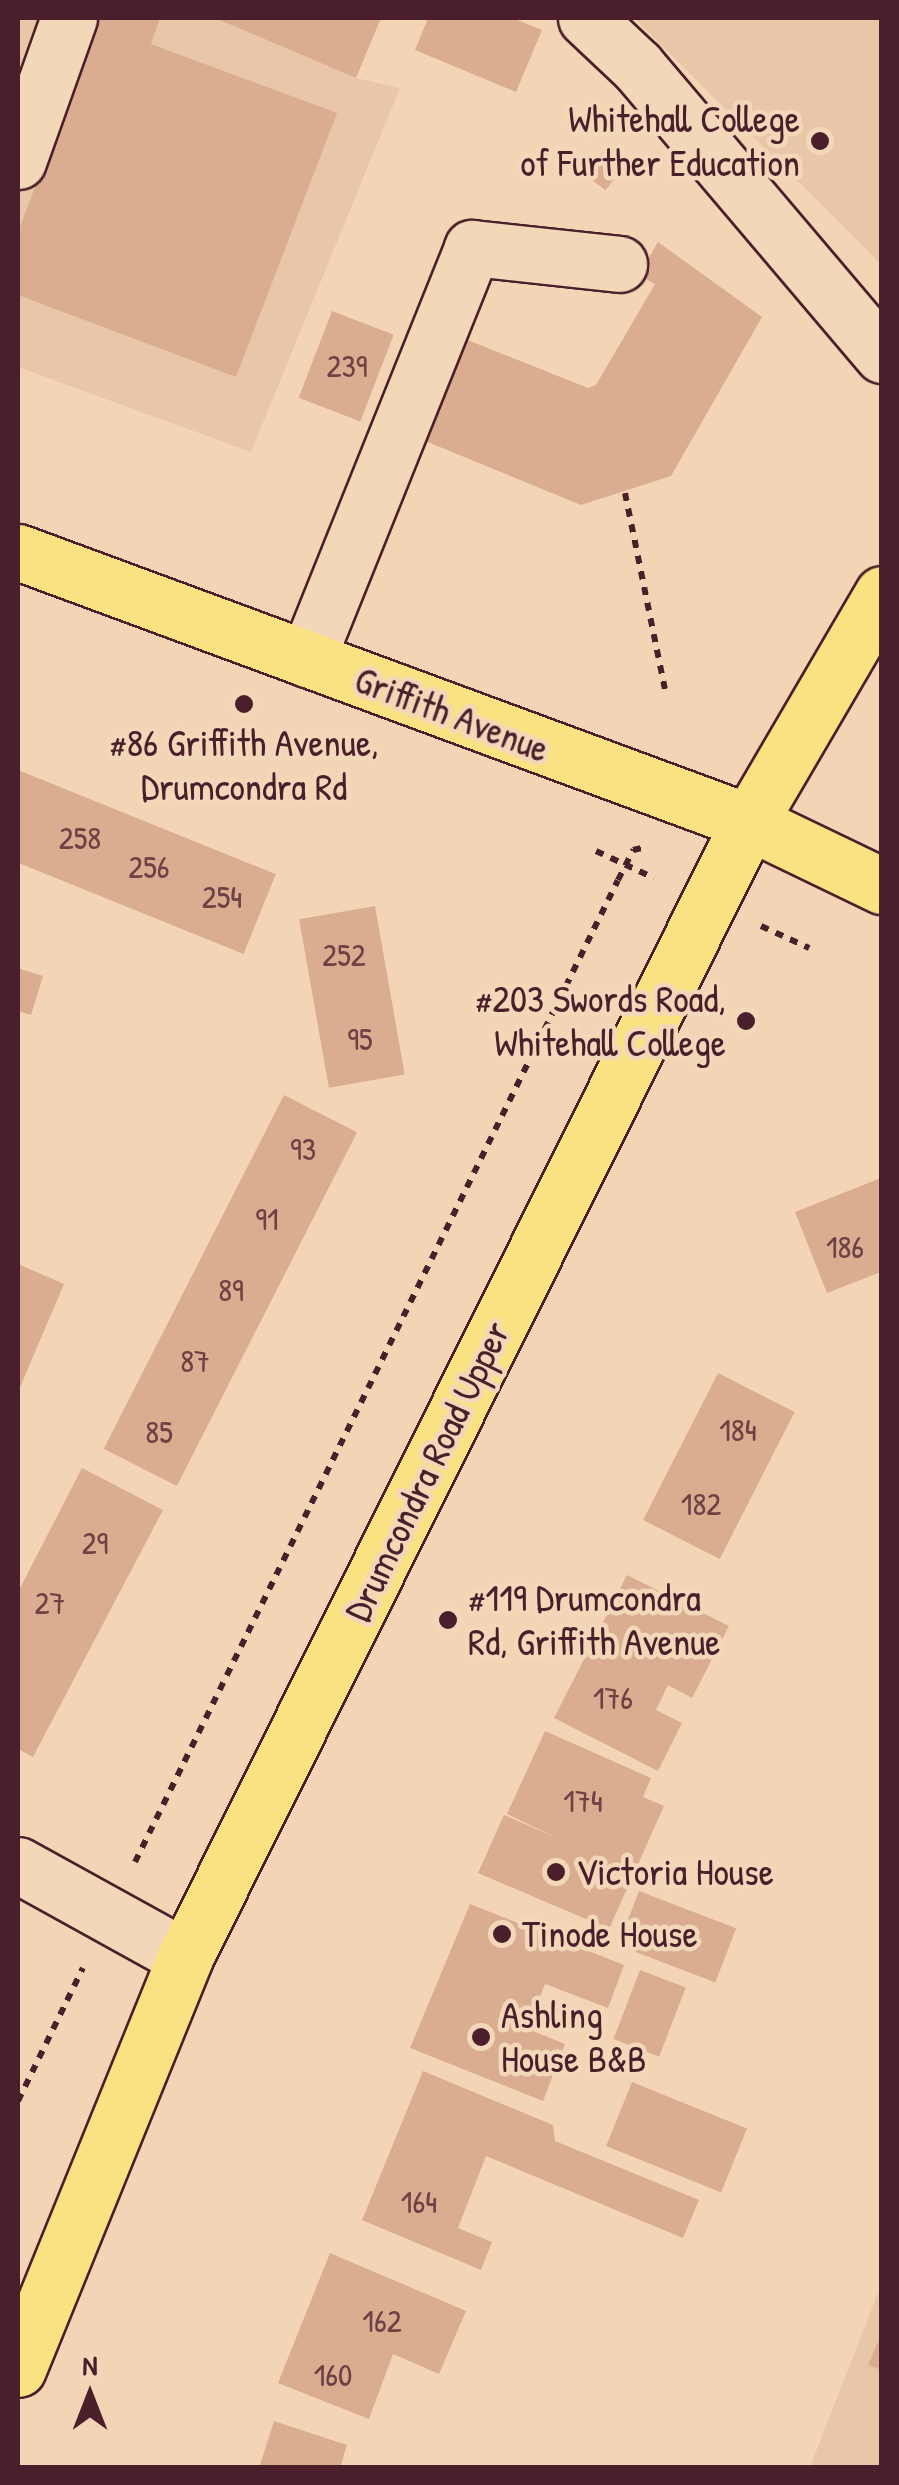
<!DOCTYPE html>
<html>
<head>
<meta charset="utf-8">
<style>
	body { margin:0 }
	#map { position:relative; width:899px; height:2485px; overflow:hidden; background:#f3d5b5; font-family:"Patrick Hand",sans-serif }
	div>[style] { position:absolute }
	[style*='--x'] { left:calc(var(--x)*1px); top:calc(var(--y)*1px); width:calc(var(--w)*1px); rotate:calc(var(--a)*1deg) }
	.built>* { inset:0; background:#e9c6a7 }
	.building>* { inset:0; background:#daad91; transform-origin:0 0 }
	.path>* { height:6px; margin-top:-3px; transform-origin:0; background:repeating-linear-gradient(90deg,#4a1f2b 0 8px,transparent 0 16px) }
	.roads { filter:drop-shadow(2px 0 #4a1f2b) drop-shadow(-2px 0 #4a1f2b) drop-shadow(0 2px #4a1f2b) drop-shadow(0 -2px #4a1f2b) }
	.minor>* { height:55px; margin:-27.5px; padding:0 27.5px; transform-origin:27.5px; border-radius:27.5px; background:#f2d8b9 }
	.major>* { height:55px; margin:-27.5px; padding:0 27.5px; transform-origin:27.5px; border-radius:27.5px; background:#fae181 }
	.dots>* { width:28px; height:28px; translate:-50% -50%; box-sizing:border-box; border:5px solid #f2d8b9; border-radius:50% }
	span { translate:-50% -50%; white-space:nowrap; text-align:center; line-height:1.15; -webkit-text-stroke:9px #f2d8b9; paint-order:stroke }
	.number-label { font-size:32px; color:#6e4244 }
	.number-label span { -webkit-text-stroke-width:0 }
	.poi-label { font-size:38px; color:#4a1f2b }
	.right { translate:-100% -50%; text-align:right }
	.left { translate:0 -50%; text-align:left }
	.street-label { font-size:38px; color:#4a1f2b }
	.frame { position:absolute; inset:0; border:20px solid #4a1f2b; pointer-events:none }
	.north { position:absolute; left:40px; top:2345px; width:100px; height:100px; -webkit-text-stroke:8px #f2d8b9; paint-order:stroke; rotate:0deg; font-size:28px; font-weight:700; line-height:40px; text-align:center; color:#4a1f2b }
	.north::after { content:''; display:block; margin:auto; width:35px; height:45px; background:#4a1f2b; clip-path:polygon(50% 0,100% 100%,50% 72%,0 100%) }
</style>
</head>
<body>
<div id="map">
	<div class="built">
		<i style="clip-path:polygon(18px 18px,215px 18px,356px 78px,400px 88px,251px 452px,18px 367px)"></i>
		<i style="clip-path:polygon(634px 18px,881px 18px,881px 264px)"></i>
		<i style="clip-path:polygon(881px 2285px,881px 2467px,810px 2467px)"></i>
	</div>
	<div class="building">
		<i style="clip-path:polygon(99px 18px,160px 18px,151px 44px,337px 113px,236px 377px,18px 295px,18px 232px)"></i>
		<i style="clip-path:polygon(215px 18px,381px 18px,356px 78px)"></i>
		<i style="clip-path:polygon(428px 18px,512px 18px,542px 30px,516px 92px,415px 50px)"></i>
		<i style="left:601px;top:153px;width:26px;height:27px;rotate:37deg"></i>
		<i style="clip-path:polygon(658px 242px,762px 317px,671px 476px,581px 505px,413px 436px,455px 335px,588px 388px,596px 385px,655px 284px,639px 275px)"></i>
		<i style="left:332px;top:311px;width:66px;height:93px;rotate:21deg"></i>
		<i style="left:18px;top:770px;width:278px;height:86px;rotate:22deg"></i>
		<i style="left:375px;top:906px;width:171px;height:77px;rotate:80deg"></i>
		<i style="clip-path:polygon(18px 968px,43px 976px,31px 1015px,18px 1011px)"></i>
		<i style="left:284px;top:1095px;width:82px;height:397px;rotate:27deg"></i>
		<i style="clip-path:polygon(881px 1178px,881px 1272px,827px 1293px,795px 1212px)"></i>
		<i style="clip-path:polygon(18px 1264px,64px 1284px,18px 1392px)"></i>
		<i style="left:718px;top:1373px;width:86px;height:165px;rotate:27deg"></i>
		<i style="clip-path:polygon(82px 1468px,163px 1510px,33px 1757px,18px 1749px,18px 1592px)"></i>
		<i style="clip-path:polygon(627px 1575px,729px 1626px,692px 1698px,668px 1685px,656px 1710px,682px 1723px,658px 1771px,554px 1718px)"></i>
		<i style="clip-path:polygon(545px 1731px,651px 1778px,643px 1797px,664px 1806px,609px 1929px,478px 1873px,504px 1815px,557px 1838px,507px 1814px)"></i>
		<i style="left:639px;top:1891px;width:104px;height:58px;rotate:21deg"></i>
		<i style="clip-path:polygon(470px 1904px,624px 1965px,608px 2008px,545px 1984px,528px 2029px,565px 2044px,543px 2101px,410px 2048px)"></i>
		<i style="left:640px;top:1970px;width:49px;height:74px;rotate:21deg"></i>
		<i style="clip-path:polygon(423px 2071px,553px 2125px,555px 2141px,699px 2200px,683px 2238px,486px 2156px,458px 2228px,492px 2242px,481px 2270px,362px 2220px)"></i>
		<i style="left:632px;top:2082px;width:124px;height:69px;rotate:22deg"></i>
		<i style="clip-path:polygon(330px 2253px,466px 2311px,439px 2374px,393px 2354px,369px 2419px,278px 2383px)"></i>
		<i style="clip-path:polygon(881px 2335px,881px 2370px,868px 2365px)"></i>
		<i style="clip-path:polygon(274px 2421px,347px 2445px,340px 2468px,259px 2468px)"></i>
	</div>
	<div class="path">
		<i style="--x:625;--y:493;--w:200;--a:78.5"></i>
		<i style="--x:596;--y:851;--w:64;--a:25"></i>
		<i style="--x:761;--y:926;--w:53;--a:24.6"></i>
		<i style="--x:135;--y:1862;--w:1094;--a:-63.81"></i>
		<i style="--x:618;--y:880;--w:34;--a:-63"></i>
		<i style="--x:633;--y:850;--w:9;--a:-13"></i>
		<i style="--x:18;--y:2101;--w:148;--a:-64"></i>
	</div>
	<div class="roads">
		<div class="minor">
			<i style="--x:586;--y:18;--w:70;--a:43.3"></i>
			<i style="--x:637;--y:66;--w:379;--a:49.7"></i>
			<i style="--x:18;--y:161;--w:152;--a:-70.4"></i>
			<i style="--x:307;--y:659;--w:443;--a:-68.1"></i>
			<i style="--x:472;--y:248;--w:148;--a:6.2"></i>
			<i style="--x:18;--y:1865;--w:191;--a:28.9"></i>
		</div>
		<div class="major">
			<i style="--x:18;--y:552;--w:779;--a:20.27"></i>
			<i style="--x:749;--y:822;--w:148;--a:25.7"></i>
			<i style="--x:18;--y:2369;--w:445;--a:-67.9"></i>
			<i style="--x:185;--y:1957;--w:1267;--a:-63.58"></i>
			<i style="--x:749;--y:822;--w:264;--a:-59.7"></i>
		</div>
	</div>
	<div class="dots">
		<i style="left:820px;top:141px;background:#4a1f2b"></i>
		<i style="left:244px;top:704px;background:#4a1f2b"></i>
		<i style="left:746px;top:1021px;background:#4a1f2b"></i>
		<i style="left:448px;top:1620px;background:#4a1f2b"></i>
		<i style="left:556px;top:1872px;background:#4a1f2b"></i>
		<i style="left:502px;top:1934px;background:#4a1f2b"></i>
		<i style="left:481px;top:2037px;background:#4a1f2b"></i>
	</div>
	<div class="number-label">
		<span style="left:347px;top:366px">239</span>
		<span style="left:80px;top:838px">258</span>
		<span style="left:149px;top:867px">256</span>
		<span style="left:222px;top:897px">254</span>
		<span style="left:344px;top:955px">252</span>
		<span style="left:360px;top:1039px">95</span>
		<span style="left:303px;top:1149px">93</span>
		<span style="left:267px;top:1219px">91</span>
		<span style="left:845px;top:1247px">186</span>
		<span style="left:231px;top:1290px">89</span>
		<span style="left:195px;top:1361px">87</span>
		<span style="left:738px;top:1430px">184</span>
		<span style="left:159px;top:1432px">85</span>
		<span style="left:701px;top:1504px">182</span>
		<span style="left:95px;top:1543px">29</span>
		<span style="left:50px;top:1603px">27</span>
		<span style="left:613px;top:1698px">176</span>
		<span style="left:583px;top:1801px">174</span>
		<span style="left:419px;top:2202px">164</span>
		<span style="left:382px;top:2321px">162</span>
		<span style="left:333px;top:2375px">160</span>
	</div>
	<div class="poi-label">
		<span class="right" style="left:800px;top:141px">Whitehall College<br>of Further Education</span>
		<span style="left:244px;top:765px">#86 Griffith Avenue,<br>Drumcondra Rd</span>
		<span class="right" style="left:726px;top:1021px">#203 Swords Road,<br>Whitehall College</span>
		<span class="left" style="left:468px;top:1620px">#119 Drumcondra<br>Rd, Griffith Avenue</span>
		<span class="left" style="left:576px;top:1872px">Victoria House</span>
		<span class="left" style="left:522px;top:1934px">Tinode House</span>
		<span class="left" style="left:501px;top:2037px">Ashling<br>House B&amp;B</span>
	</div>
	<div class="street-label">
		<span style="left:452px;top:714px;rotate:21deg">Griffith Avenue</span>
		<span style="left:427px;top:1471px;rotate:-64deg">Drumcondra Road Upper</span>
	</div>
	<div class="frame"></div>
	<div class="north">N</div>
</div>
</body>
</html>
